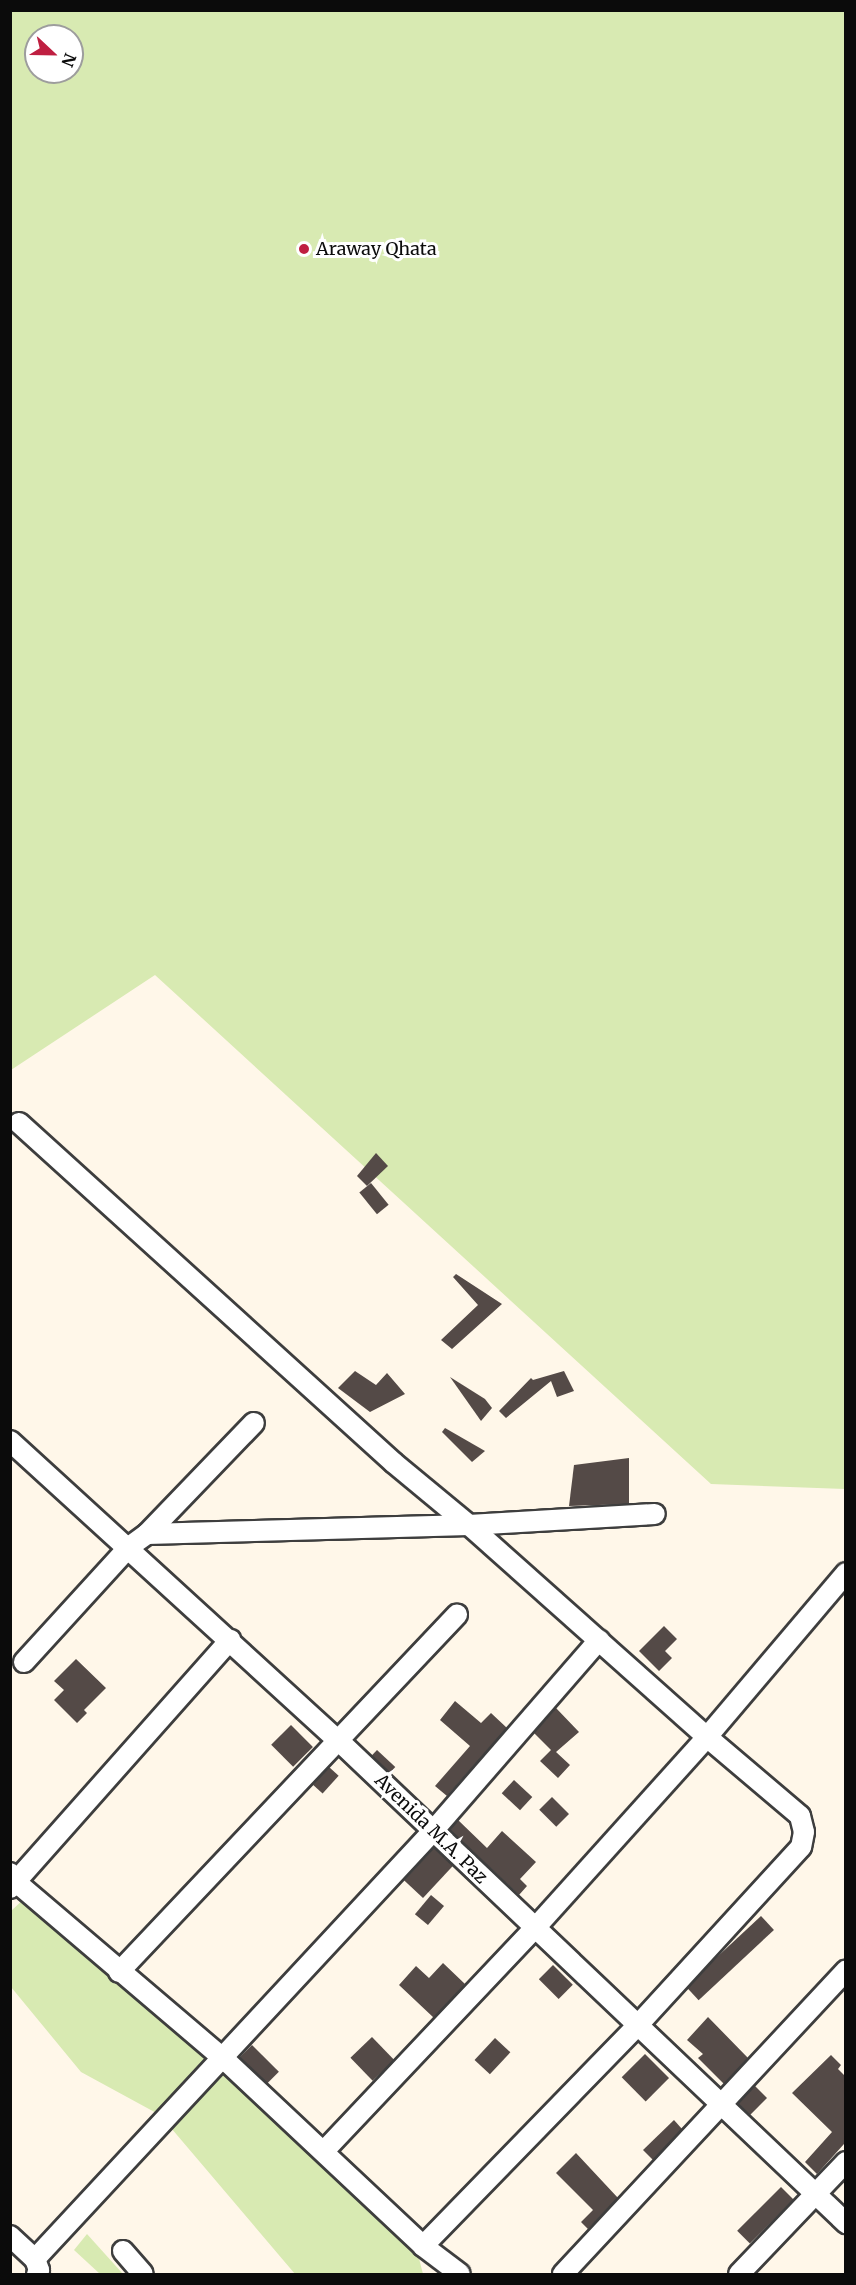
<!DOCTYPE html>
<html>
<head>
<meta charset="utf-8">
<style>
	body { margin:0 }
	#map { position:relative; width:856px; height:2285px; overflow:hidden; background:#fff7e9; font-family:Merriweather,serif }
	div>[style] { position:absolute }
	[style*='--x'] { left:calc(var(--x)*1px); top:calc(var(--y)*1px); width:calc(var(--w)*1px); rotate:calc(var(--a)*1deg) }
	.green>* { inset:0; background:#d8eab2 }
	.building>* { inset:0; background:#544a47; transform-origin:0 0 }
	.roads { filter:drop-shadow(2px 0 #3e3e3e) drop-shadow(-2px 0 #3e3e3e) drop-shadow(0 2px #3e3e3e) drop-shadow(0 -2px #3e3e3e) }
	.minor>* { height:20px; margin:-10px; padding:0 10px; transform-origin:10px; border-radius:10px; background:#fff }
	.dots>* { width:16px; height:16px; translate:-50% -50%; box-sizing:border-box; border:3px solid #fff; border-radius:50% }
	span { translate:-50% -50%; white-space:nowrap; text-align:center; line-height:1.15; -webkit-text-stroke:6px #fff; paint-order:stroke }
	.poi-label { font-size:18px; color:#0b0b0b }
	.left { translate:0 -50%; text-align:left }
	.street-label { font-size:18px; color:#0b0b0b }
	.frame { position:absolute; inset:0; border:12px solid #0b0b0b; pointer-events:none }
	.north { position:absolute; left:24px; top:24px; width:60px; height:60px; box-sizing:border-box; background:#fff; border:2px solid #9d9d9d; border-radius:50%; rotate:112deg; font-size:16px; font-weight:700; line-height:24px; text-align:center; color:#0b0b0b }
	.north::after { content:''; display:block; margin:auto; width:21px; height:27px; background:#bf1f41; clip-path:polygon(50% 0,100% 100%,50% 72%,0 100%) }
</style>
</head>
<body>
<div id="map">
	<div class="green">
		<i style="clip-path:polygon(evenodd,11px 11px,845px 11px,845px 1489px,711px 1484px,155px 975px,11px 1070px,11px 11px,36px 36px,72px 36px,72px 72px,36px 72px,36px 36px)"></i>
		<i style="clip-path:polygon(25px 1898px,415px 2243px,423px 2274px,295px 2274px,160px 2115px,81px 2072px,11px 1987px,11px 1911px)"></i>
		<i style="clip-path:polygon(87px 2234px,123px 2274px,100px 2274px,74px 2250px)"></i>
	</div>
	<div class="building">
		<i style="clip-path:polygon(376px 1153px,388px 1166px,367px 1186px,357px 1176px)"></i>
		<i style="left:371px;top:1183px;width:28px;height:15px;rotate:51deg"></i>
		<i style="clip-path:polygon(456px 1274px,502px 1304px,452px 1349px,441px 1340px,478px 1305px,453px 1277px)"></i>
		<i style="clip-path:polygon(355px 1371px,376px 1385px,387px 1373px,405px 1394px,370px 1412px,338px 1388px)"></i>
		<i style="clip-path:polygon(564px 1371px,574px 1391px,557px 1397px,551px 1381px,506px 1418px,499px 1411px,531px 1378px,533px 1380px)"></i>
		<i style="clip-path:polygon(450px 1377px,485px 1399px,492px 1408px,481px 1421px)"></i>
		<i style="clip-path:polygon(445px 1428px,485px 1451px,472px 1462px,442px 1432px)"></i>
		<i style="clip-path:polygon(629px 1458px,629px 1504px,569px 1506px,574px 1465px)"></i>
		<i style="clip-path:polygon(664px 1626px,677px 1639px,665px 1651px,672px 1658px,659px 1671px,639px 1651px)"></i>
		<i style="clip-path:polygon(76px 1659px,106px 1688px,84px 1710px,87px 1713px,77px 1723px,54px 1700px,64px 1690px,54px 1681px)"></i>
		<i style="clip-path:polygon(455px 1701px,481px 1723px,491px 1713px,507px 1728px,447px 1796px,435px 1786px,470px 1746px,440px 1720px)"></i>
		<i style="clip-path:polygon(556px 1708px,579px 1732px,556px 1752px,570px 1765px,558px 1778px,540px 1761px,551px 1750px,534px 1733px)"></i>
		<i style="left:291px;top:1725px;width:31px;height:28px;rotate:45deg"></i>
		<i style="left:377px;top:1750px;width:25px;height:8px;rotate:43deg"></i>
		<i style="left:329px;top:1767px;width:13px;height:24px;rotate:42deg"></i>
		<i style="left:514px;top:1780px;width:25px;height:18px;rotate:43deg"></i>
		<i style="left:552px;top:1797px;width:24px;height:18px;rotate:45deg"></i>
		<i style="clip-path:polygon(458px 1820px,487px 1848px,502px 1831px,536px 1862px,520px 1879px,527px 1886px,519px 1895px,450px 1830px)"></i>
		<i style="left:434px;top:1848px;width:26px;height:44px;rotate:43deg"></i>
		<i style="left:431px;top:1895px;width:17px;height:25px;rotate:40deg"></i>
		<i style="left:761px;top:1916px;width:19px;height:103px;rotate:47deg"></i>
		<i style="clip-path:polygon(443px 1963px,465px 1984px,434px 2018px,399px 1985px,416px 1966px,429px 1978px)"></i>
		<i style="left:553px;top:1965px;width:28px;height:20px;rotate:45deg"></i>
		<i style="clip-path:polygon(708px 2017px,748px 2058px,724px 2084px,698px 2058px,703px 2054px,687px 2040px)"></i>
		<i style="left:372px;top:2037px;width:32px;height:30px;rotate:46deg"></i>
		<i style="left:495px;top:2038px;width:21px;height:30px;rotate:43deg"></i>
		<i style="left:252px;top:2045px;width:38px;height:18px;rotate:45deg"></i>
		<i style="left:645px;top:2054px;width:34px;height:33px;rotate:45deg"></i>
		<i style="clip-path:polygon(831px 2055px,841px 2065px,838px 2069px,846px 2077px,846px 2146px,844px 2144px,817px 2174px,805px 2162px,832px 2132px,792px 2093px)"></i>
		<i style="left:755px;top:2086px;width:17px;height:25px;rotate:45deg"></i>
		<i style="clip-path:polygon(674px 2120px,682px 2129px,653px 2160px,643px 2150px)"></i>
		<i style="clip-path:polygon(576px 2153px,618px 2198px,588px 2229px,581px 2222px,593px 2210px,556px 2173px)"></i>
		<i style="left:781px;top:2187px;width:18px;height:62px;rotate:45deg"></i>
	</div>
	<div class="roads">
		<div class="minor">
			<i style="--x:19;--y:1123;--w:506;--a:42.2"></i>
			<i style="--x:394;--y:1463;--w:97;--a:39.6"></i>
			<i style="--x:469;--y:1525;--w:319;--a:41.7"></i>
			<i style="--x:707;--y:1737;--w:122;--a:40.3"></i>
			<i style="--x:800;--y:1816;--w:16;--a:76"></i>
			<i style="--x:804;--y:1832;--w:15;--a:101"></i>
			<i style="--x:801;--y:1847;--w:243;--a:132.5"></i>
			<i style="--x:637;--y:2026;--w:307;--a:134.2"></i>
			<i style="--x:10;--y:1441;--w:445;--a:42.4"></i>
			<i style="--x:339;--y:1741;--w:700;--a:43.55"></i>
			<i style="--x:147;--y:1534;--w:154;--a:-46.1"></i>
			<i style="--x:24;--y:1662;--w:156;--a:-47.6"></i>
			<i style="--x:129;--y:1547;--w:22;--a:-36"></i>
			<i style="--x:147;--y:1534;--w:322;--a:-1.6"></i>
			<i style="--x:469;--y:1525;--w:186;--a:-3.4"></i>
			<i style="--x:10;--y:1873;--w:11;--a:56"></i>
			<i style="--x:16;--y:1882;--w:272;--a:40.4"></i>
			<i style="--x:223;--y:2058;--w:274;--a:43.2"></i>
			<i style="--x:423;--y:2246;--w:46;--a:37.1"></i>
			<i style="--x:10;--y:1888;--w:332;--a:-48.4"></i>
			<i style="--x:119;--y:1972;--w:492;--a:-46.6"></i>
			<i style="--x:324;--y:2151;--w:308;--a:-46.6"></i>
			<i style="--x:536;--y:1927;--w:256;--a:-48"></i>
			<i style="--x:707;--y:1737;--w:215;--a:-49.7"></i>
			<i style="--x:10;--y:2236;--w:34;--a:43"></i>
			<i style="--x:35;--y:2259;--w:12;--a:70"></i>
			<i style="--x:39;--y:2270;--w:4;--a:117"></i>
			<i style="--x:123;--y:2251;--w:30;--a:49"></i>
			<i style="--x:35;--y:2259;--w:584;--a:-47.08"></i>
			<i style="--x:433;--y:1831;--w:253;--a:-49"></i>
			<i style="--x:563;--y:2274;--w:415;--a:-47"></i>
			<i style="--x:739;--y:2274;--w:155;--a:-46.3"></i>
		</div>
	</div>
	<div class="dots">
		<i style="left:304px;top:249px;background:#bf1f41"></i>
	</div>
	<div class="poi-label">
		<span class="left" style="left:316px;top:249px">Araway Qhata</span>
	</div>
	<div class="street-label">
		<span style="left:431px;top:1829px;rotate:44deg">Avenida M.A. Paz</span>
	</div>
	<div class="frame"></div>
	<div class="north">N</div>
</div>
</body>
</html>
